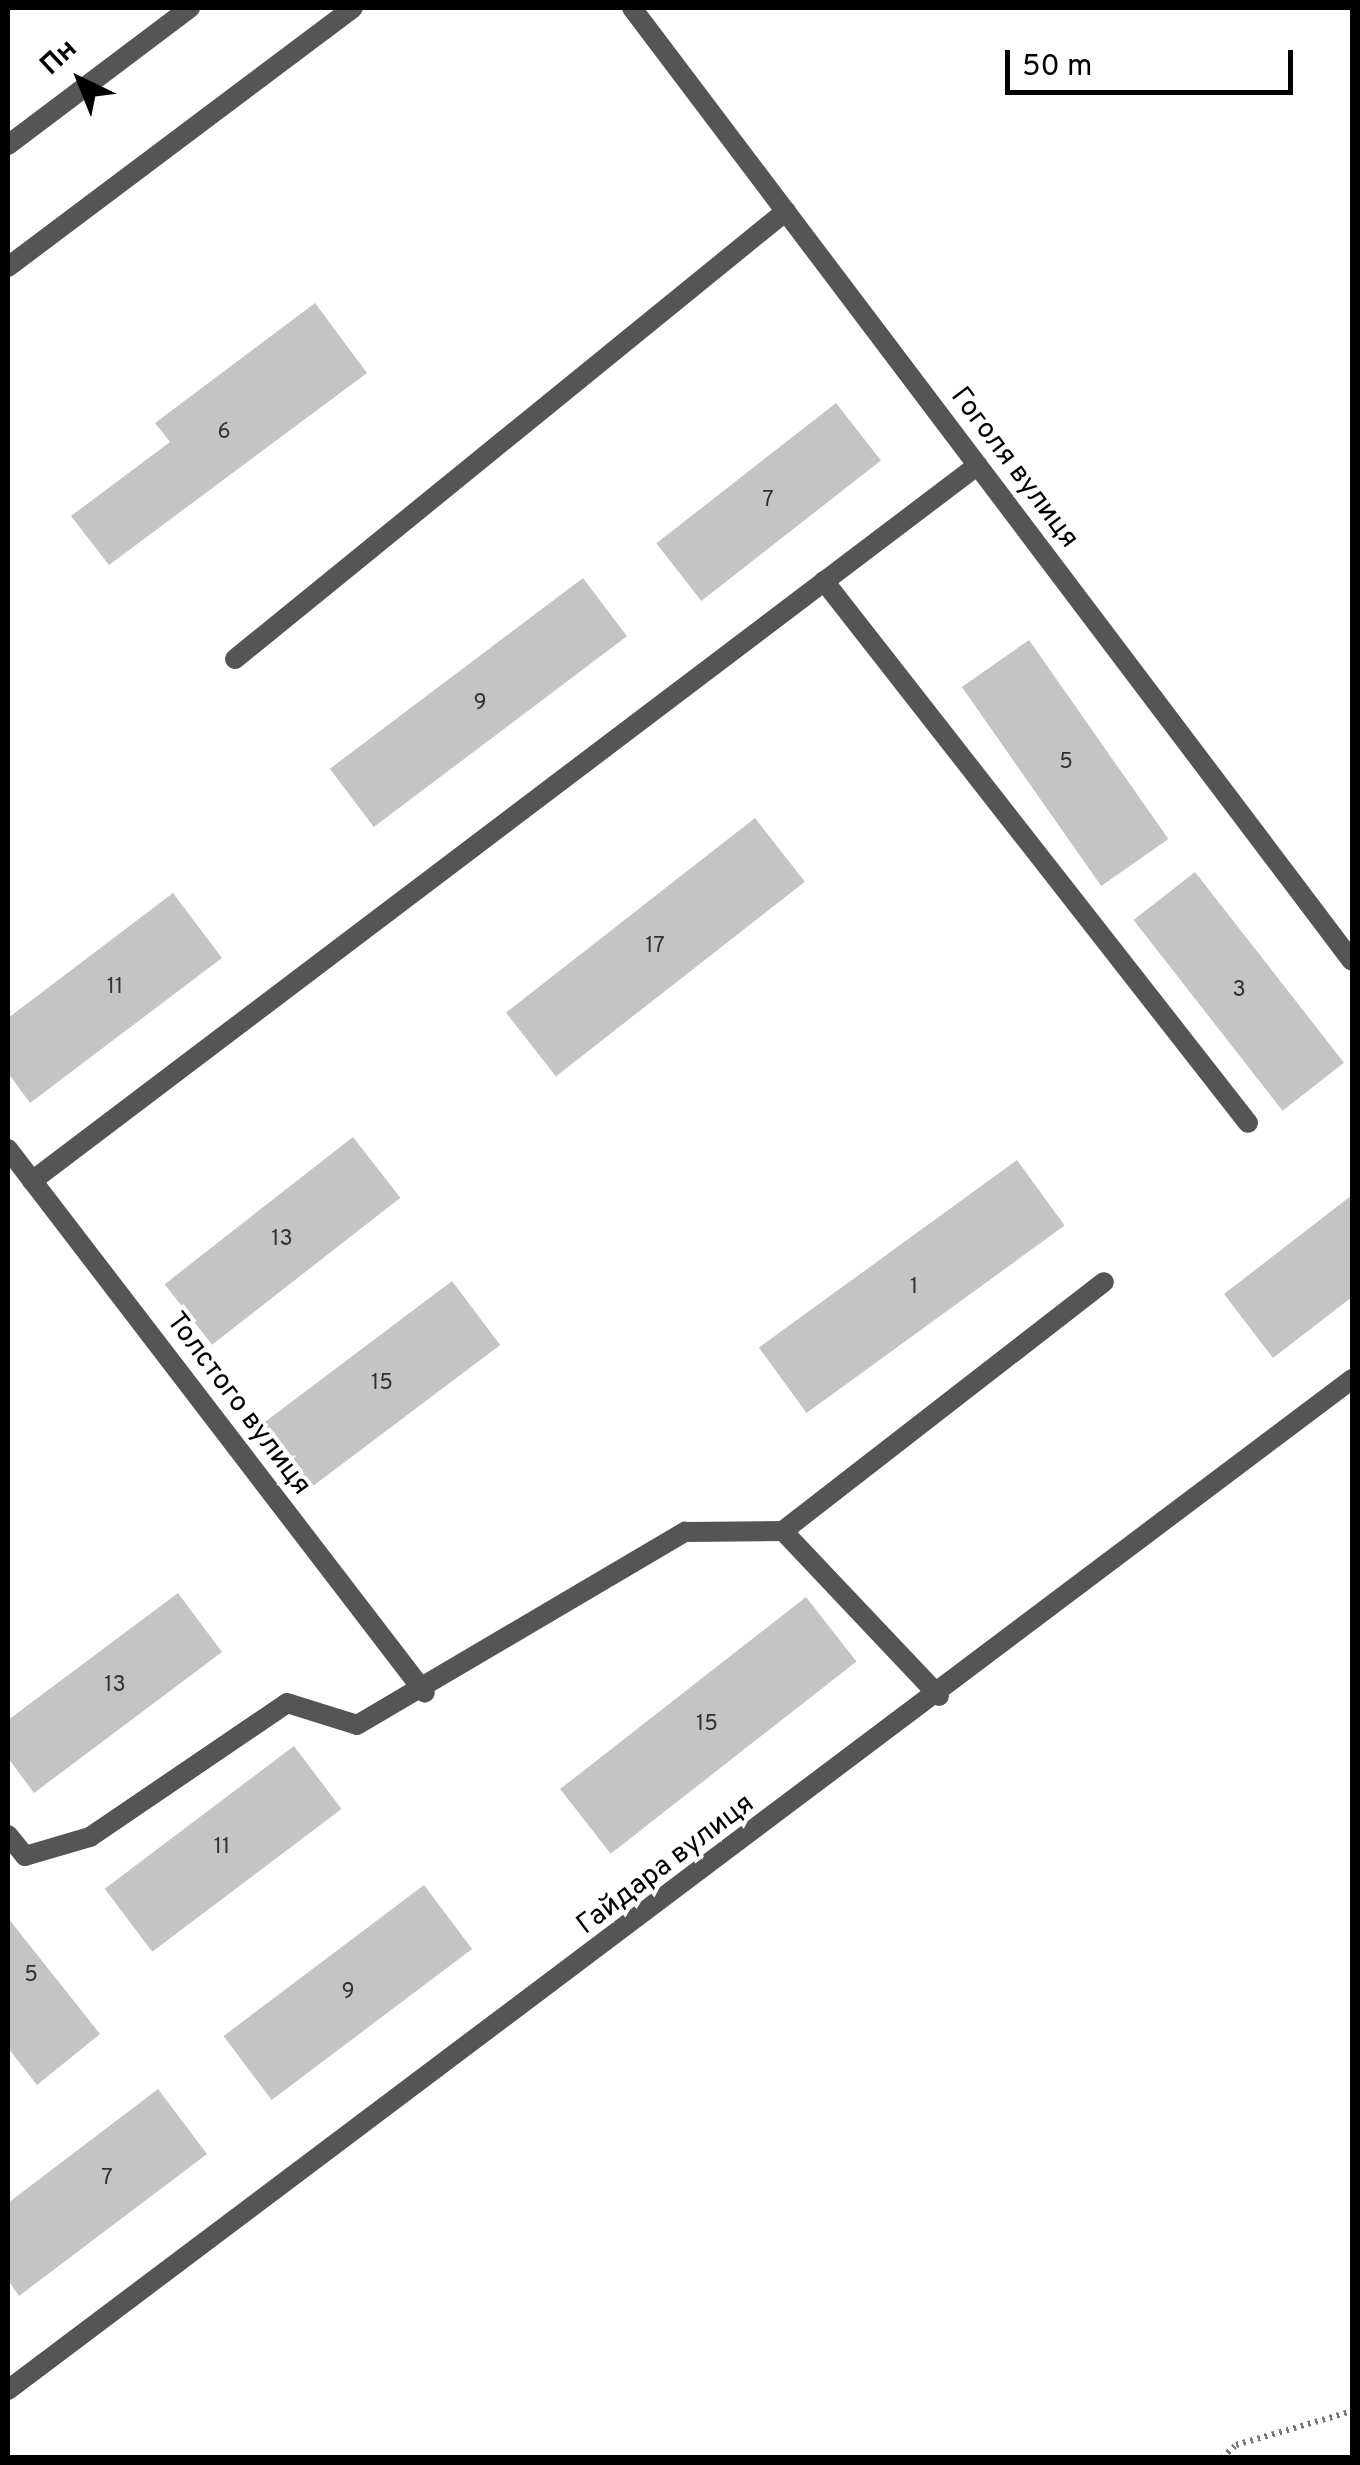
<!DOCTYPE html>
<html>
<head>
<meta charset="utf-8">
<style>
	body { margin:0 }
	#map { position:relative; width:1360px; height:2465px; overflow:hidden; background:#fff; font-family:Overpass,sans-serif }
	div>[style] { position:absolute }
	[style*='--x'] { left:calc(var(--x)*1px); top:calc(var(--y)*1px); width:calc(var(--w)*1px); rotate:calc(var(--a)*1deg) }
	.building>* { inset:0; background:#c4c4c4; transform-origin:0 0 }
	.path>* { height:6px; margin-top:-3px; transform-origin:0; background:repeating-linear-gradient(90deg,#777 0 2.5px,transparent 0 7.5px) }
	.lane>* { height:20px; margin:-10px; padding:0 10px; transform-origin:10px; border-radius:10px; background:#555 }
	.street>* { height:20px; margin:-10px; padding:0 10px; transform-origin:10px; border-radius:10px; background:#555 }
	span { translate:-50% -50%; white-space:nowrap; text-align:center; line-height:1.15; -webkit-text-stroke:8px #fff; paint-order:stroke }
	.number-label { font-size:22px; color:#313131 }
	.number-label span { -webkit-text-stroke-width:0 }
	.street-label { font-size:28px; color:#000 }
	.frame { position:absolute; inset:0; border:10px solid #000; pointer-events:none }
	.north { position:absolute; left:30px; top:30px; width:100px; height:100px; -webkit-text-stroke:8px #fff; paint-order:stroke; rotate:317deg; font-size:28px; font-weight:700; line-height:40px; text-align:center; color:#000 }
	.north::after { content:''; display:block; margin:auto; width:35px; height:45px; background:#000; clip-path:polygon(50% 0,100% 100%,50% 72%,0 100%) }
	.scale { position:absolute; left:1005px; top:50px; width:288px; height:45px; box-sizing:border-box; border:5px solid #000; border-top:0; padding-left:12px; font-size:30px; line-height:35px; white-space:nowrap; color:#000; -webkit-text-stroke:8px #fff; paint-order:stroke }
</style>
</head>
<body>
<div id="map">
	<div class="building">
		<i style="clip-path:polygon(315px 303px,367px 373px,109px 565px,71px 516px,170px 442px,155px 423px)"></i>
		<i style="left:836px;top:403px;width:73px;height:228px;rotate:52deg"></i>
		<i style="left:583px;top:578px;width:73px;height:317px;rotate:53deg"></i>
		<i style="left:1029px;top:640px;width:243px;height:82px;rotate:55deg"></i>
		<i style="left:755px;top:818px;width:81px;height:316px;rotate:52deg"></i>
		<i style="left:1195px;top:872px;width:242px;height:78px;rotate:52deg"></i>
		<i style="clip-path:polygon(173px 893px,222px 958px,30px 1103px,8px 1073px,8px 1018px)"></i>
		<i style="left:353px;top:1137px;width:77px;height:239px;rotate:52deg"></i>
		<i style="left:1017px;top:1160px;width:81px;height:319px;rotate:54deg"></i>
		<i style="clip-path:polygon(1352px 1195px,1352px 1297px,1273px 1358px,1224px 1294px)"></i>
		<i style="left:452px;top:1281px;width:80px;height:236px;rotate:53deg"></i>
		<i style="clip-path:polygon(178px 1593px,222px 1652px,34px 1793px,8px 1758px,8px 1720px)"></i>
		<i style="left:806px;top:1597px;width:82px;height:312px;rotate:52deg"></i>
		<i style="left:294px;top:1746px;width:79px;height:237px;rotate:53deg"></i>
		<i style="left:424px;top:1885px;width:80px;height:251px;rotate:53deg"></i>
		<i style="clip-path:polygon(8px 1918px,100px 2034px,37px 2085px,8px 2048px)"></i>
		<i style="clip-path:polygon(158px 2089px,207px 2154px,19px 2296px,8px 2280px,8px 2203px)"></i>
	</div>
	<div class="path">
		<i style="--x:1222;--y:2458;--w:19;--a:-43"></i>
		<i style="--x:1236;--y:2445;--w:121;--a:-16.3"></i>
	</div>
	<div class="lane">
		<i style="--x:824;--y:581;--w:688;--a:51.96"></i>
		<i style="--x:235;--y:659;--w:710;--a:-39.11"></i>
		<i style="--x:32;--y:1181;--w:1186;--a:-37.12"></i>
		<i style="--x:783;--y:1531;--w:406;--a:-37.8"></i>
		<i style="--x:8;--y:1835;--w:27;--a:51"></i>
		<i style="--x:25;--y:1856;--w:68;--a:-16.3"></i>
		<i style="--x:90;--y:1837;--w:238;--a:-34.2"></i>
		<i style="--x:287;--y:1703;--w:73;--a:17.4"></i>
		<i style="--x:357;--y:1725;--w:381;--a:-30.5"></i>
		<i style="--x:685;--y:1532;--w:98;--a:-0.6"></i>
		<i style="--x:783;--y:1531;--w:227;--a:46.6"></i>
	</div>
	<div class="street">
		<i style="--x:632;--y:8;--w:1194;--a:52.93"></i>
		<i style="--x:8;--y:145;--w:228;--a:-37"></i>
		<i style="--x:8;--y:267;--w:431;--a:-36.9"></i>
		<i style="--x:8;--y:1149;--w:685;--a:52.53"></i>
		<i style="--x:8;--y:2390;--w:1682;--a:-36.95"></i>
	</div>
	<div class="number-label">
		<span style="left:224px;top:433px">6</span>
		<span style="left:768px;top:501px">7</span>
		<span style="left:480px;top:704px">9</span>
		<span style="left:1066px;top:763px">5</span>
		<span style="left:655px;top:947px">17</span>
		<span style="left:115px;top:988px">11</span>
		<span style="left:1239px;top:991px">3</span>
		<span style="left:282px;top:1240px">13</span>
		<span style="left:914px;top:1288px">1</span>
		<span style="left:382px;top:1384px">15</span>
		<span style="left:115px;top:1686px">13</span>
		<span style="left:707px;top:1725px">15</span>
		<span style="left:222px;top:1848px">11</span>
		<span style="left:31px;top:1976px">5</span>
		<span style="left:348px;top:1993px">9</span>
		<span style="left:107px;top:2179px">7</span>
	</div>
	<div class="street-label">
		<span style="left:1014px;top:468px;rotate:53deg">Гоголя вулиця</span>
		<span style="left:238px;top:1404px;rotate:53deg">Толстого вулиця</span>
		<span style="left:666px;top:1865px;rotate:-37deg">Гайдара вулиця</span>
	</div>
	<div class="frame"></div>
	<div class="north">Пн</div>
	<div class="scale">50 m</div>
</div>
</body>
</html>
